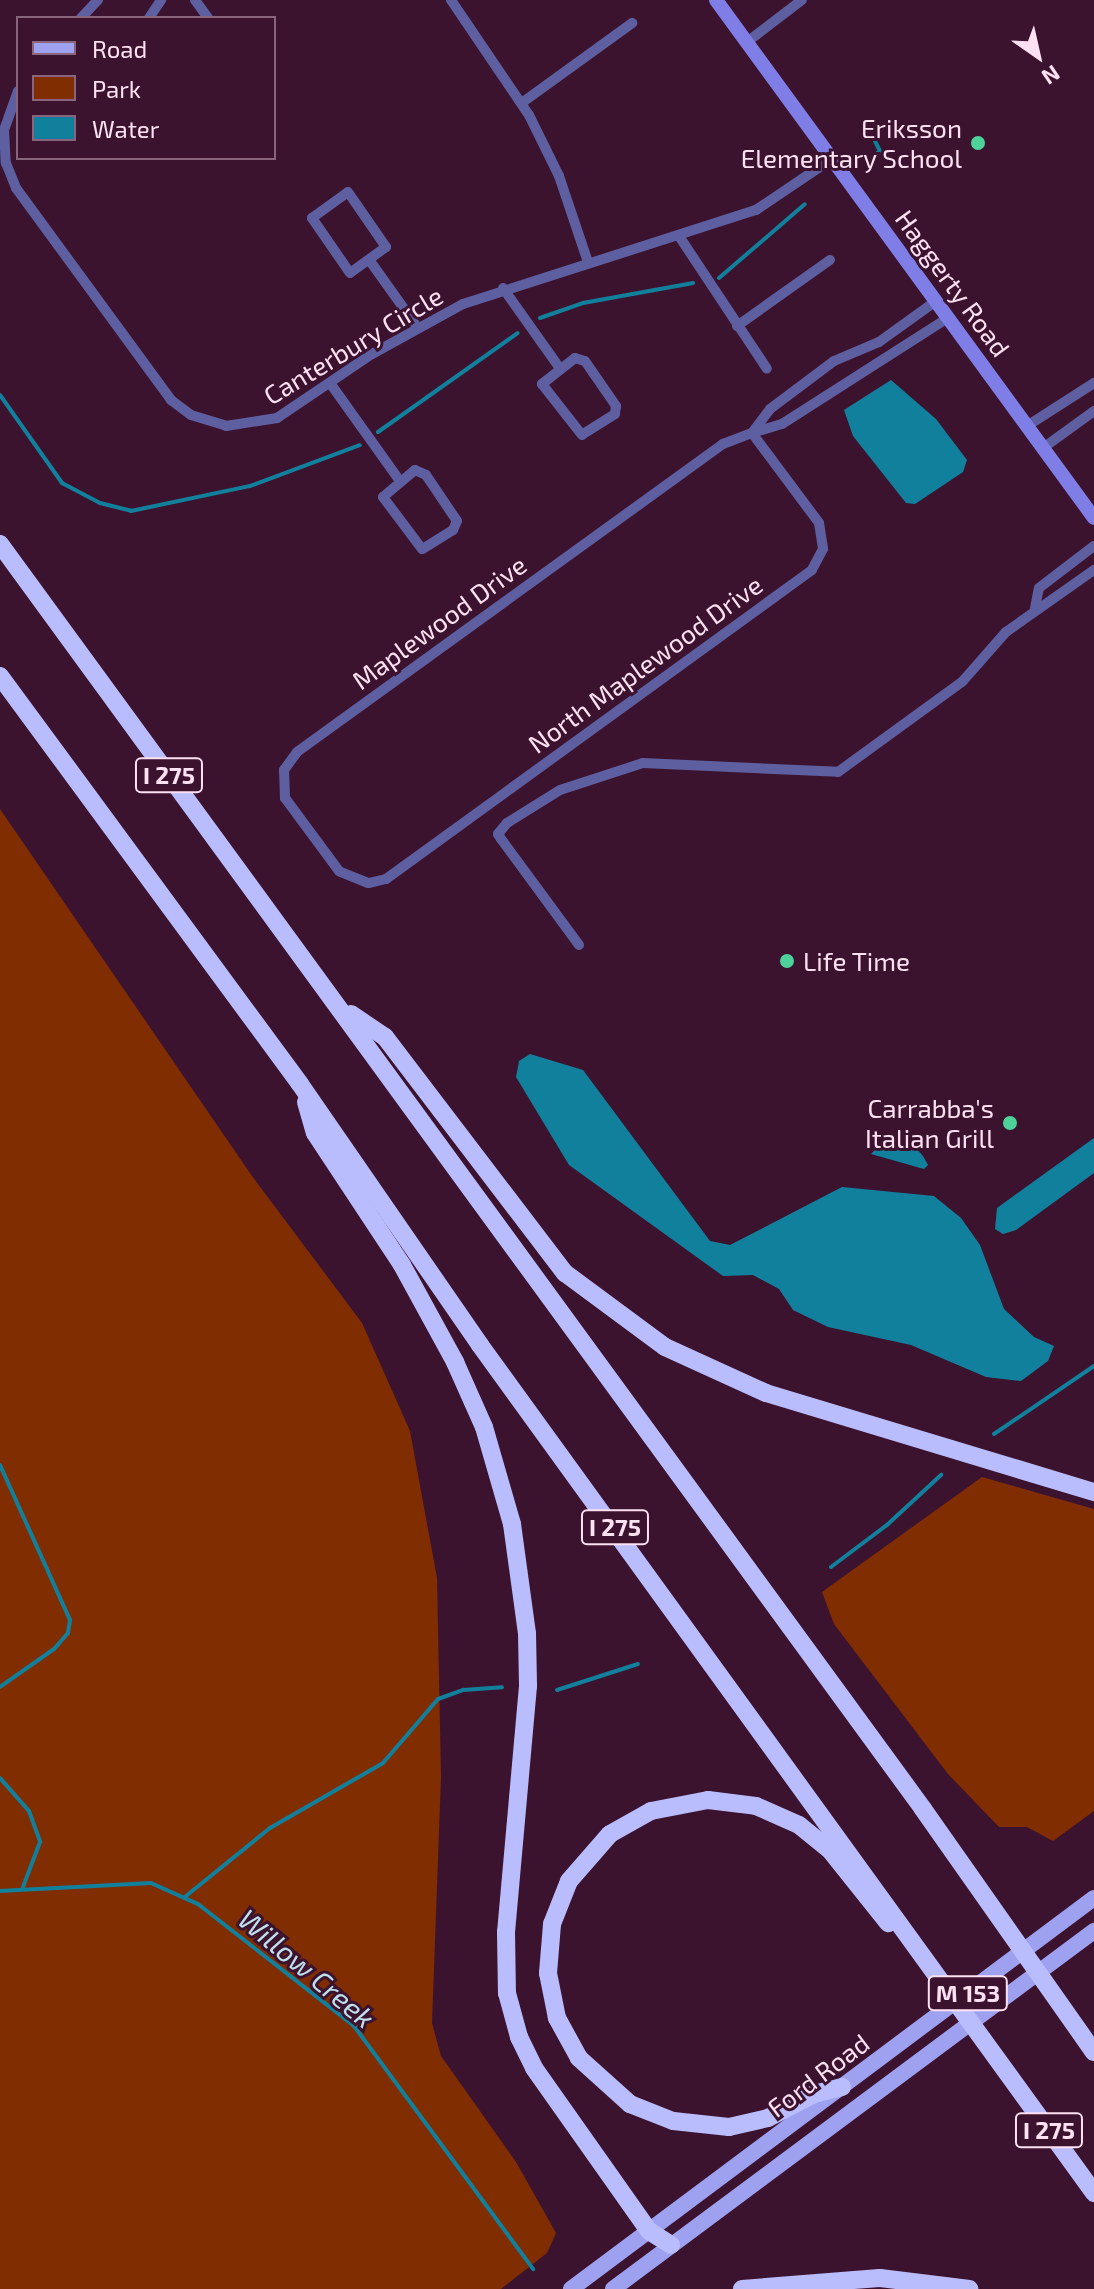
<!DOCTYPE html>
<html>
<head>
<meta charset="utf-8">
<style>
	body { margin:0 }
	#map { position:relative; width:1094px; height:2289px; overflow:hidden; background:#3c132f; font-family:"Exo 2",sans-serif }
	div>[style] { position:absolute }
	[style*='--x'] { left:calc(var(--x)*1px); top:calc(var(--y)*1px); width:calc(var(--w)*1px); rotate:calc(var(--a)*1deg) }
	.green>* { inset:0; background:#812d02 }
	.water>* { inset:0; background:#11809d }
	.stream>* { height:4px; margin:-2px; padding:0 2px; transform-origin:2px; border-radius:2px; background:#11809d }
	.minor>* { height:10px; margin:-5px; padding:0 5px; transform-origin:5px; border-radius:5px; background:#5e5fa0 }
	.secondary>* { height:14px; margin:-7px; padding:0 7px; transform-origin:7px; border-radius:7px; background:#7f7ee6 }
	.primary>* { height:16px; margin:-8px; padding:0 8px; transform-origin:8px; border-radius:8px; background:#9ea0f0 }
	.motorway>* { height:18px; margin:-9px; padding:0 9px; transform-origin:9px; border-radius:9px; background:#babdfd }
	.dots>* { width:22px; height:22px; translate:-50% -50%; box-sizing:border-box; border:4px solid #3c132f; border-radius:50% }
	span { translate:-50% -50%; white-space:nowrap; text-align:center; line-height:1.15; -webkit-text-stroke:6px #3c132f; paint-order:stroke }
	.shield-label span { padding:2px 6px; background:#3c132f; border:2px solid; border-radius:6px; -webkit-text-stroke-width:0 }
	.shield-label { font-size:24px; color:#fde1f2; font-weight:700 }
	.poi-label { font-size:26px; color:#fde1f2 }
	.right { translate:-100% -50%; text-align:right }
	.left { translate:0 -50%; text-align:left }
	.street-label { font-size:26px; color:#fde1f2 }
	.water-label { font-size:28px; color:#bfe1ed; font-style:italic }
	.legend { position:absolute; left:16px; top:16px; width:260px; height:144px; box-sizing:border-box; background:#3c132f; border:2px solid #89657d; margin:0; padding:10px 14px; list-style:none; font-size:24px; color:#fde1f2 }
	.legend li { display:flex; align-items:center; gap:16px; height:40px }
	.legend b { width:40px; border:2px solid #89657d }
	.north { position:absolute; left:998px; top:16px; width:80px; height:80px; -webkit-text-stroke:6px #3c132f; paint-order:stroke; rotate:146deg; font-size:22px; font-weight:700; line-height:32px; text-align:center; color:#fde1f2 }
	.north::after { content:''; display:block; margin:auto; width:28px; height:36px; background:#fde1f2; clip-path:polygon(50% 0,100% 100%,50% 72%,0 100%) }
</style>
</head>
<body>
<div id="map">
	<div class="green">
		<i style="clip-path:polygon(0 809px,252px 1176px,362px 1323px,410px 1431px,437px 1578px,441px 1777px,432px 2023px,441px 2056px,516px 2162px,556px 2233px,547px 2253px,501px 2289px,0 2289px)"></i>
		<i style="clip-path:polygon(982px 1477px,1094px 1509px,1094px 1811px,1053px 1841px,1027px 1827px,999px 1827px,948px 1774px,834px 1624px,822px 1592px)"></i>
	</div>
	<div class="water">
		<i style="clip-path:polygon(891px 380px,936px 419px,967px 460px,963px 472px,915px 504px,906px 503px,853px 436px,844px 410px)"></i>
		<i style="clip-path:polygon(530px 1054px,583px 1070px,710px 1241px,730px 1245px,842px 1187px,934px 1196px,961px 1218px,980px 1245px,1004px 1309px,1034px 1337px,1054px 1346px,1048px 1361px,1021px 1381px,986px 1377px,911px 1345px,828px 1327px,793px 1310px,779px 1289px,753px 1275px,723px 1276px,569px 1165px,516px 1077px,519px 1061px)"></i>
		<i style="clip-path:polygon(905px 1136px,923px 1156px,928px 1165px,924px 1169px,871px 1154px,885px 1140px)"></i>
		<i style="clip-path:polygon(1094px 1138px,1094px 1173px,1016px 1230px,1003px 1234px,995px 1229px,997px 1208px)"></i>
	</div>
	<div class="stream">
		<i style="--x:875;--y:155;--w:6;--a:-39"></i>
		<i style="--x:880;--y:151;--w:11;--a:-117"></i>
		<i style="--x:719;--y:278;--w:113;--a:-40.7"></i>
		<i style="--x:540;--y:318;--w:46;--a:-19.2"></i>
		<i style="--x:583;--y:303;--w:112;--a:-10.3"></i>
		<i style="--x:0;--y:395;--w:108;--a:54.8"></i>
		<i style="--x:62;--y:483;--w:43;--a:27.8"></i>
		<i style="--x:100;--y:503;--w:32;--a:14"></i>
		<i style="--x:131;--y:511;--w:122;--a:-11.9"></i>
		<i style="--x:250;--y:486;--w:117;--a:-20.4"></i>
		<i style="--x:378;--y:432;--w:171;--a:-35.3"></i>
		<i style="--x:994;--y:1434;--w:121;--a:-34.2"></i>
		<i style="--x:0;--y:1465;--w:170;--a:65.7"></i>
		<i style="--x:70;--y:1620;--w:13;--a:99"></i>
		<i style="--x:68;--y:1633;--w:21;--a:131"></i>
		<i style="--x:54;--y:1649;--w:66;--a:144.9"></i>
		<i style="--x:831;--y:1567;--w:70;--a:-36.9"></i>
		<i style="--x:887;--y:1525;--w:74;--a:-42.8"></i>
		<i style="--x:557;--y:1690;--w:85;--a:-17.8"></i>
		<i style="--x:0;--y:1778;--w:44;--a:48.7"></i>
		<i style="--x:29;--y:1811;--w:33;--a:70"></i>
		<i style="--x:40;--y:1842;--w:48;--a:110.7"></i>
		<i style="--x:0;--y:1891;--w:151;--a:-3"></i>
		<i style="--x:151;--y:1883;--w:51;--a:24.1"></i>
		<i style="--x:198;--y:1904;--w:198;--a:38"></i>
		<i style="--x:354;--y:2026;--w:302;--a:53.6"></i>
		<i style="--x:186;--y:1896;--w:108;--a:-39"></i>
		<i style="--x:270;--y:1828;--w:130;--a:-29.9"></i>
		<i style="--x:383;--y:1763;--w:84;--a:-49.3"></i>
		<i style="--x:438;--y:1699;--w:27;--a:-20"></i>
		<i style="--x:463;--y:1690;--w:39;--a:-4"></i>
	</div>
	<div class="minor">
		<i style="--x:195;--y:0;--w:22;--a:54"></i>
		<i style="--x:451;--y:0;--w:139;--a:55.9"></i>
		<i style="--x:529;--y:115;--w:68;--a:63.8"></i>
		<i style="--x:559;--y:176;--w:91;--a:71.4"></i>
		<i style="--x:81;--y:18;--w:25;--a:-47"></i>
		<i style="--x:149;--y:18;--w:22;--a:-56"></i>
		<i style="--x:747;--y:42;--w:69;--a:-37.4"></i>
		<i style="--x:18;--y:91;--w:41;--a:109.7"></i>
		<i style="--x:4;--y:130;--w:33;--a:87"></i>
		<i style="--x:6;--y:163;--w:27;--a:68"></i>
		<i style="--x:16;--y:188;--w:263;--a:53.8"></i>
		<i style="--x:171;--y:400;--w:25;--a:37"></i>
		<i style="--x:191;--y:415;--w:37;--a:17"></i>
		<i style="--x:226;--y:426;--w:52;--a:-8.9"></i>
		<i style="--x:277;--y:418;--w:115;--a:-34"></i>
		<i style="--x:372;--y:354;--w:104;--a:-28.8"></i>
		<i style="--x:463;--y:304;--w:308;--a:-17.8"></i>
		<i style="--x:756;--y:210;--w:93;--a:-34"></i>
		<i style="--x:523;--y:102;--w:135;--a:-35.9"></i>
		<i style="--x:348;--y:192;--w:67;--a:55.4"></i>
		<i style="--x:386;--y:247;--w:44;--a:144.2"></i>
		<i style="--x:350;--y:273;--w:67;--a:-124.6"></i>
		<i style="--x:312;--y:218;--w:44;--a:-35.8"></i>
		<i style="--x:679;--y:236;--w:159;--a:56.5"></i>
		<i style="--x:370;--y:261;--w:81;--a:54.5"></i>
		<i style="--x:503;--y:288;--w:97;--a:54.7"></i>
		<i style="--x:737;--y:326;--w:114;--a:-35.4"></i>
		<i style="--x:575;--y:358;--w:10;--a:17"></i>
		<i style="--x:585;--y:361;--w:55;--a:55.4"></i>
		<i style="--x:616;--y:406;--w:8;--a:97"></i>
		<i style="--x:615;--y:414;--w:39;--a:148"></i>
		<i style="--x:582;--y:435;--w:65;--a:-128.1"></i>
		<i style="--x:542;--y:384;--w:42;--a:-38.2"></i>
		<i style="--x:330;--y:383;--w:120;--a:54.5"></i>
		<i style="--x:1027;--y:426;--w:80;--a:-32.7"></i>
		<i style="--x:752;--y:433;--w:112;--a:53.3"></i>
		<i style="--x:819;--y:523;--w:26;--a:81"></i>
		<i style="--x:823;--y:549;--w:24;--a:118"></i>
		<i style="--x:812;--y:570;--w:526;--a:144.04"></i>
		<i style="--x:386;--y:879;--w:18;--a:167"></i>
		<i style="--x:368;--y:883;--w:31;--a:-158"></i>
		<i style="--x:339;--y:871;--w:91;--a:-126.5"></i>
		<i style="--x:285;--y:798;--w:28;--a:-92"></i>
		<i style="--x:284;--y:770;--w:22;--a:-54"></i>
		<i style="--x:297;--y:752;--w:526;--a:-35.87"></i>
		<i style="--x:723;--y:444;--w:31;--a:-21"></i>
		<i style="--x:752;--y:433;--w:31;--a:-17"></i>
		<i style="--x:782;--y:424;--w:197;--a:-32.6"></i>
		<i style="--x:752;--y:433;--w:30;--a:-53"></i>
		<i style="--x:770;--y:409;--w:80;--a:-36.9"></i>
		<i style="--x:834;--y:361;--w:49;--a:-22.9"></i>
		<i style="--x:879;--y:342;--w:70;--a:-35.7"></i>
		<i style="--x:1043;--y:448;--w:63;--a:-36"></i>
		<i style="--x:415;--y:470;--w:12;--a:24"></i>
		<i style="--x:426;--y:475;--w:55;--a:56"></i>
		<i style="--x:457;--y:521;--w:10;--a:114"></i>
		<i style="--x:453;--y:530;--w:36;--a:148"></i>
		<i style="--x:422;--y:549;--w:65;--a:-126.9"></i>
		<i style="--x:383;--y:497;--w:42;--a:-40.2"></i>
		<i style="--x:1035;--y:608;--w:20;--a:-79"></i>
		<i style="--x:1039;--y:588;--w:69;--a:-37.4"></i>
		<i style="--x:579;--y:945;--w:132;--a:-126.3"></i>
		<i style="--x:501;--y:839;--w:6;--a:-121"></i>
		<i style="--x:498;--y:834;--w:14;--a:-51"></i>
		<i style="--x:507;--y:823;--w:62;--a:-31.9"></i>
		<i style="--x:560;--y:790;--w:87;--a:-18"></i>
		<i style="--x:643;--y:763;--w:195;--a:2.6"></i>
		<i style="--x:838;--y:772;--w:153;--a:-36"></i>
		<i style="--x:962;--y:682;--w:67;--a:-48.7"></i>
		<i style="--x:1006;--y:632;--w:108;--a:-35.2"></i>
	</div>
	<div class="secondary">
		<i style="--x:716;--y:0;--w:641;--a:53.88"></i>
	</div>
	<div class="primary">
		<i style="--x:571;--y:2289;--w:653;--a:-36.78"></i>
		<i style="--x:613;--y:2289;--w:600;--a:-36.66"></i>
	</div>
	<div class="motorway">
		<i style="--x:0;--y:544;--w:1566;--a:53.88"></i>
		<i style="--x:923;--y:1809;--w:297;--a:54.9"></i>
		<i style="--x:0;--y:676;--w:506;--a:53.67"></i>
		<i style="--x:300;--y:1084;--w:317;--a:55.4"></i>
		<i style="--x:480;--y:1345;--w:1047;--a:54.09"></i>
		<i style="--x:351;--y:1014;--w:41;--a:34.1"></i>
		<i style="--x:385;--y:1037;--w:297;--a:52.7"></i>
		<i style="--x:565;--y:1273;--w:124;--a:36.5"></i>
		<i style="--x:665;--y:1347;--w:111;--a:24.5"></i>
		<i style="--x:766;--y:1393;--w:343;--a:16.8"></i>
		<i style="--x:306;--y:1102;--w:32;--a:74"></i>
		<i style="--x:315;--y:1133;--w:158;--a:56.6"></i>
		<i style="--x:402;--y:1265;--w:111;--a:61.3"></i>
		<i style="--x:455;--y:1362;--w:71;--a:66"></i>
		<i style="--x:484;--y:1427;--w:101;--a:73.9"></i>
		<i style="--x:512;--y:1524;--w:110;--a:82.2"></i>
		<i style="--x:527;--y:1633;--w:53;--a:88.9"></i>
		<i style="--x:528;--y:1686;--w:247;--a:95.1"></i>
		<i style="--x:506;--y:1932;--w:61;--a:89.1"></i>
		<i style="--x:507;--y:1993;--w:46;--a:74.7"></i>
		<i style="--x:519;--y:2037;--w:34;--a:64"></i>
		<i style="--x:534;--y:2068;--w:199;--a:54.8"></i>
		<i style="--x:649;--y:2231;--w:26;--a:32"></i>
		<i style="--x:842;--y:2087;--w:29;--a:166"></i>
		<i style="--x:814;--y:2094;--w:52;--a:152.4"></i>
		<i style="--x:768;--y:2118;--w:40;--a:167"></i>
		<i style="--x:729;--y:2127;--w:56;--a:-173.9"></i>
		<i style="--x:673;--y:2121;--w:46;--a:-158.4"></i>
		<i style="--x:630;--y:2104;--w:69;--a:-138"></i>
		<i style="--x:579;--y:2058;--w:46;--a:-118.8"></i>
		<i style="--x:557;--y:2018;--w:46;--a:-101.3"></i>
		<i style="--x:548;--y:1973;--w:49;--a:-85.3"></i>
		<i style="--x:552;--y:1924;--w:46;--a:-68.4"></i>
		<i style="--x:569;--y:1881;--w:62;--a:-48.9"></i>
		<i style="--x:610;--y:1834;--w:47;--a:-29.3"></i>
		<i style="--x:651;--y:1811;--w:58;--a:-10.9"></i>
		<i style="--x:708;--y:1800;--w:48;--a:7.1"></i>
		<i style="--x:756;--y:1806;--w:47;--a:23.8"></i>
		<i style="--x:799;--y:1825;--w:38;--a:39"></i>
		<i style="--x:829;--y:1849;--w:95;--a:51.4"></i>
		<i style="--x:742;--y:2289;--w:138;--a:-4.6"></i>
		<i style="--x:880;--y:2278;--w:90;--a:7"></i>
	</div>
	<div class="dots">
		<i style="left:978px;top:143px;background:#4dd39a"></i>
		<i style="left:787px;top:961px;background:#4dd39a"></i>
		<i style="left:1010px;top:1123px;background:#4dd39a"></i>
	</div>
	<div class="shield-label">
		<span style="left:169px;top:775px">I 275</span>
		<span style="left:615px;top:1527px">I 275</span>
		<span style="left:968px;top:1993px">M 153</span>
		<span style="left:1049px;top:2130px">I 275</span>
	</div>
	<div class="poi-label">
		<span class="right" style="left:962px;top:143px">Eriksson<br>Elementary School</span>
		<span class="left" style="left:803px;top:961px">Life Time</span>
		<span class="right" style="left:994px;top:1123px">Carrabba's<br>Italian Grill</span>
	</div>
	<div class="street-label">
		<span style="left:953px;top:283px;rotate:54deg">Haggerty Road</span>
		<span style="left:353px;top:345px;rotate:-31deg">Canterbury Circle</span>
		<span style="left:439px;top:622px;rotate:-36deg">Maplewood Drive</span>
		<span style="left:645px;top:664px;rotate:-36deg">North Maplewood Drive</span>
		<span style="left:818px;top:2075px;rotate:-37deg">Ford Road</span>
	</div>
	<div class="water-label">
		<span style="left:307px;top:1968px;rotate:40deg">Willow Creek</span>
	</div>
	<ul class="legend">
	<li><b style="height:10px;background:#9ea0f0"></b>Road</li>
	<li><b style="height:22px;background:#812d02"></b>Park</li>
	<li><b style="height:22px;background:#11809d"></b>Water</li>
	</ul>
	<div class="north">N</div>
</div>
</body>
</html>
